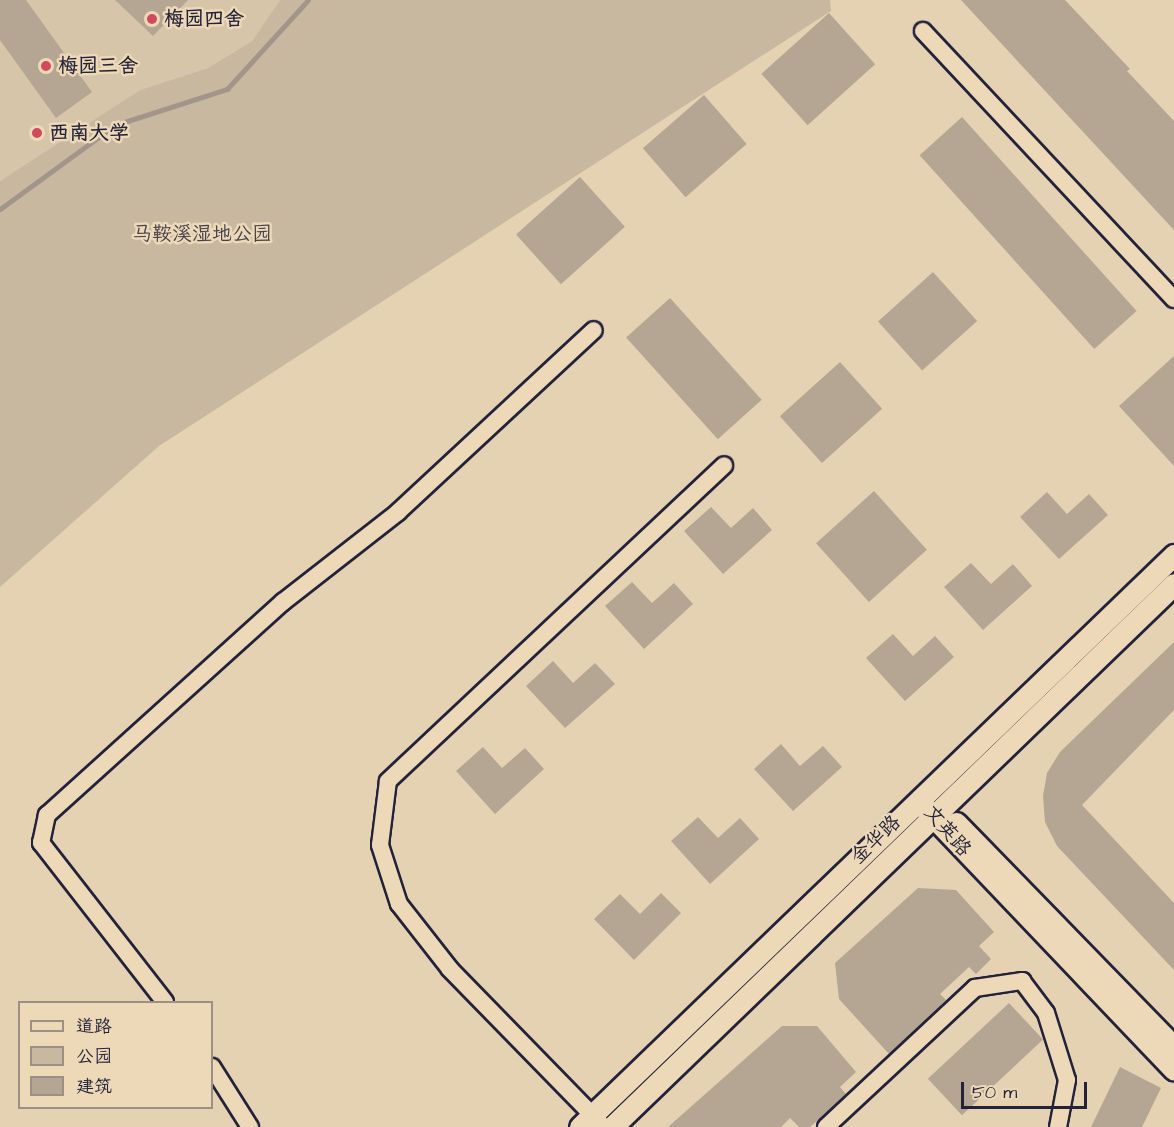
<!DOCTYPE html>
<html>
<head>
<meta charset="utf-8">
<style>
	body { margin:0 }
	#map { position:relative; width:1174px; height:1127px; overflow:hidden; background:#e5d2b2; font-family:"Architects Daughter","LXGW WenKai TC",sans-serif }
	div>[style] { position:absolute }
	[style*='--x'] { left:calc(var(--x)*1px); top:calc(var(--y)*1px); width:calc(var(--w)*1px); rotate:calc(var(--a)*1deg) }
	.built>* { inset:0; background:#d7c5a9 }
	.green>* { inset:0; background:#c9b8a0 }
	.stream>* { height:5px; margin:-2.5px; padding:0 2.5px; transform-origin:2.5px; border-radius:2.5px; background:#a2968a }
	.building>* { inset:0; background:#b5a694; transform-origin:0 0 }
	.roads { filter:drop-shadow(2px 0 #22223b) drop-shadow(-2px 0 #22223b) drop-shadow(0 2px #22223b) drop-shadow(0 -2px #22223b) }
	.minor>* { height:16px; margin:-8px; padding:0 8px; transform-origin:8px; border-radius:8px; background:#edd9b7 }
	.major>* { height:21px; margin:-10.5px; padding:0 10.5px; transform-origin:10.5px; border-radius:10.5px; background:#edd9b7 }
	.dots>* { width:16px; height:16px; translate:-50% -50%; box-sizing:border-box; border:3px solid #edd9b7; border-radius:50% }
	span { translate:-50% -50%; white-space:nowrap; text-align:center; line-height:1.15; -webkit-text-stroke:5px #edd9b7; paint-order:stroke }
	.poi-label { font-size:20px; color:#22223b; font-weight:700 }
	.left { translate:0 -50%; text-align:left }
	.park-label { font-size:20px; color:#43404f }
	.street-label { font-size:20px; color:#22223b }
	.legend { position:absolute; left:18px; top:1001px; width:195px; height:108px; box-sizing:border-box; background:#edd9b7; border:2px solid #9c9085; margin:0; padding:8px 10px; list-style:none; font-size:18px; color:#22223b }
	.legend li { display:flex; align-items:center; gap:12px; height:30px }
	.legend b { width:30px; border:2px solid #9c9085 }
	.scale { position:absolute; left:961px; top:1082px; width:126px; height:27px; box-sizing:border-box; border:3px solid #22223b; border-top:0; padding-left:8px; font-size:18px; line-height:21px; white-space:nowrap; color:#22223b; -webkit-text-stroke:4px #edd9b7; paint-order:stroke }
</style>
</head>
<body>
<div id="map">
	<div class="built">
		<i style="clip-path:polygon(0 0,280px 0,252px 41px,208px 68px,140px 90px,0 181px)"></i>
	</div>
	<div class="green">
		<i style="clip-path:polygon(280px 0,830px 0,831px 11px,159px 446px,0 587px,0 181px,140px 90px,208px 68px,252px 41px)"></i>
	</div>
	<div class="stream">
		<i style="--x:0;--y:209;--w:142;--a:-36.1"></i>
		<i style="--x:115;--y:125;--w:118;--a:-17.8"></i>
		<i style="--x:227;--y:89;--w:120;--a:-47.7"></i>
	</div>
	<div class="building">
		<i style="clip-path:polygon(0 0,26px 0,92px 92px,56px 118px,0 40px)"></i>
		<i style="clip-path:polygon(115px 0,188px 0,153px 36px)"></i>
		<i style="clip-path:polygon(961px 0,1065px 0,1130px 69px,1127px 71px,1174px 121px,1174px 230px)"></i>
		<i style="left:829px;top:13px;width:69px;height:91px;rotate:48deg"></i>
		<i style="left:704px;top:95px;width:65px;height:81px;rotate:49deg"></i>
		<i style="left:962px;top:117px;width:261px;height:57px;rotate:48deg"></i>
		<i style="left:580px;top:177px;width:67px;height:86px;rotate:48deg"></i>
		<i style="left:933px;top:272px;width:66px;height:74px;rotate:48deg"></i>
		<i style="left:670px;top:298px;width:137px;height:59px;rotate:48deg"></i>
		<i style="clip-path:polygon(1174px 356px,1174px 466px,1119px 406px)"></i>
		<i style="left:840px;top:362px;width:63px;height:81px;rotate:48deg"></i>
		<i style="left:874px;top:491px;width:79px;height:78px;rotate:48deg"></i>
		<i style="clip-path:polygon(1047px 492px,1067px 514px,1089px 494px,1108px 515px,1059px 559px,1020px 517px)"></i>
		<i style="clip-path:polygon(711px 507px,731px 528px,753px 508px,772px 530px,723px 574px,684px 531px)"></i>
		<i style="clip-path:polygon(971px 563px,991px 584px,1013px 564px,1032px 586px,983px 630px,944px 587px)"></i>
		<i style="clip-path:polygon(632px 582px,652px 603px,674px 583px,693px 604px,644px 649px,605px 606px)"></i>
		<i style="clip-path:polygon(893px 634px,913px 656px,935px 636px,954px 657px,905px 701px,866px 658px)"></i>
		<i style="clip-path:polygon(1174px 642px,1174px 710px,1082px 805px,1174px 903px,1174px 970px,1057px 846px,1045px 822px,1043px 796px,1047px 773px,1060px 752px)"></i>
		<i style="clip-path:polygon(553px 661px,573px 683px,595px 663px,615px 684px,565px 728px,526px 686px)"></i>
		<i style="clip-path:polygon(781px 744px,800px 766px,823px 746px,842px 767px,793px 811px,754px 769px)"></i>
		<i style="clip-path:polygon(483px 747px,502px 768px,525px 748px,544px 769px,495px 814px,456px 771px)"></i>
		<i style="clip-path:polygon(698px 817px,718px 838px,740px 818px,759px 839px,710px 884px,671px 841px)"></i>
		<i style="clip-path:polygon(918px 888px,956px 890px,994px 932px,979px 946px,991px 959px,976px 974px,969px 967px,940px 994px,946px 1000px,889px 1054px,839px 999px,835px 963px)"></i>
		<i style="clip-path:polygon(661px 893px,681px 913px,634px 960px,594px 919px,620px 894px,640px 914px)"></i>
		<i style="left:1009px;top:1003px;width:50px;height:111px;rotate:47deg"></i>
		<i style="clip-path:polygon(782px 1026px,817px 1026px,856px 1072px,840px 1087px,846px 1094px,819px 1119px,810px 1127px,799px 1127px,790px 1118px,781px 1127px,668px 1127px)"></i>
		<i style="clip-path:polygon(1120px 1067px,1161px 1088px,1142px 1127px,1091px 1127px)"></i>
	</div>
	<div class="roads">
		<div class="minor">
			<i style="--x:923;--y:31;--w:367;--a:46.9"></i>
			<i style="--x:165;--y:1002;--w:202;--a:-127.9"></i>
			<i style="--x:41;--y:843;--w:29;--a:-78"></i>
			<i style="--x:47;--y:815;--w:318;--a:-42.1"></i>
			<i style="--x:283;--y:602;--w:146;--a:-38"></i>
			<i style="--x:398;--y:512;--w:267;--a:-42.9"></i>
			<i style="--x:212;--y:1067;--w:71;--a:57.7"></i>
			<i style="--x:604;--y:1127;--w:221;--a:-134.3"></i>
			<i style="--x:450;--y:969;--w:83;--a:-128.1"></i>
			<i style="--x:399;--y:904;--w:62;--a:-107.9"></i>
			<i style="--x:380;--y:845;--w:64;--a:-82.9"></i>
			<i style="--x:388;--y:781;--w:461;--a:-43.2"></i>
			<i style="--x:826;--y:1127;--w:204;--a:-43"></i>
			<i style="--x:975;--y:988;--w:48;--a:-8.5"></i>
			<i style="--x:1022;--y:981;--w:40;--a:53"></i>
			<i style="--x:1046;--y:1013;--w:70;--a:72.6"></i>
			<i style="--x:1067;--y:1080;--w:48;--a:100.8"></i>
		</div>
		<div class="major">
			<i style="--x:923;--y:806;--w:364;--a:46.4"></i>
			<i style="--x:956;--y:823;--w:313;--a:45.8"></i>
			<i style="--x:580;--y:1127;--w:825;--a:-43.92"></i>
			<i style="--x:612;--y:1127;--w:781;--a:-44.01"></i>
		</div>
	</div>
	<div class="dots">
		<i style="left:152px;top:19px;background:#d1495b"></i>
		<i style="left:46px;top:66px;background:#d1495b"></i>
		<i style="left:37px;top:133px;background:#d1495b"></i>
	</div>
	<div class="poi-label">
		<span class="left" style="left:164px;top:19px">梅园四舍</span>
		<span class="left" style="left:58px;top:66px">梅园三舍</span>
		<span class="left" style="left:49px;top:133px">西南大学</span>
	</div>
	<div class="park-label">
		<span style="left:202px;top:234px">马鞍溪湿地公园</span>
	</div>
	<div class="street-label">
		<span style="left:947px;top:831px;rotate:49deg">文英路</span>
		<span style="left:876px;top:840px;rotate:-44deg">金华路</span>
	</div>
	<ul class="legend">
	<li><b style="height:8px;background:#edd9b7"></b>道路</li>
	<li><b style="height:16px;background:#c9b8a0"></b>公园</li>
	<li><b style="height:16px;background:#b5a694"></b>建筑</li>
	</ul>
	<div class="scale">50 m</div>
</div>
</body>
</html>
